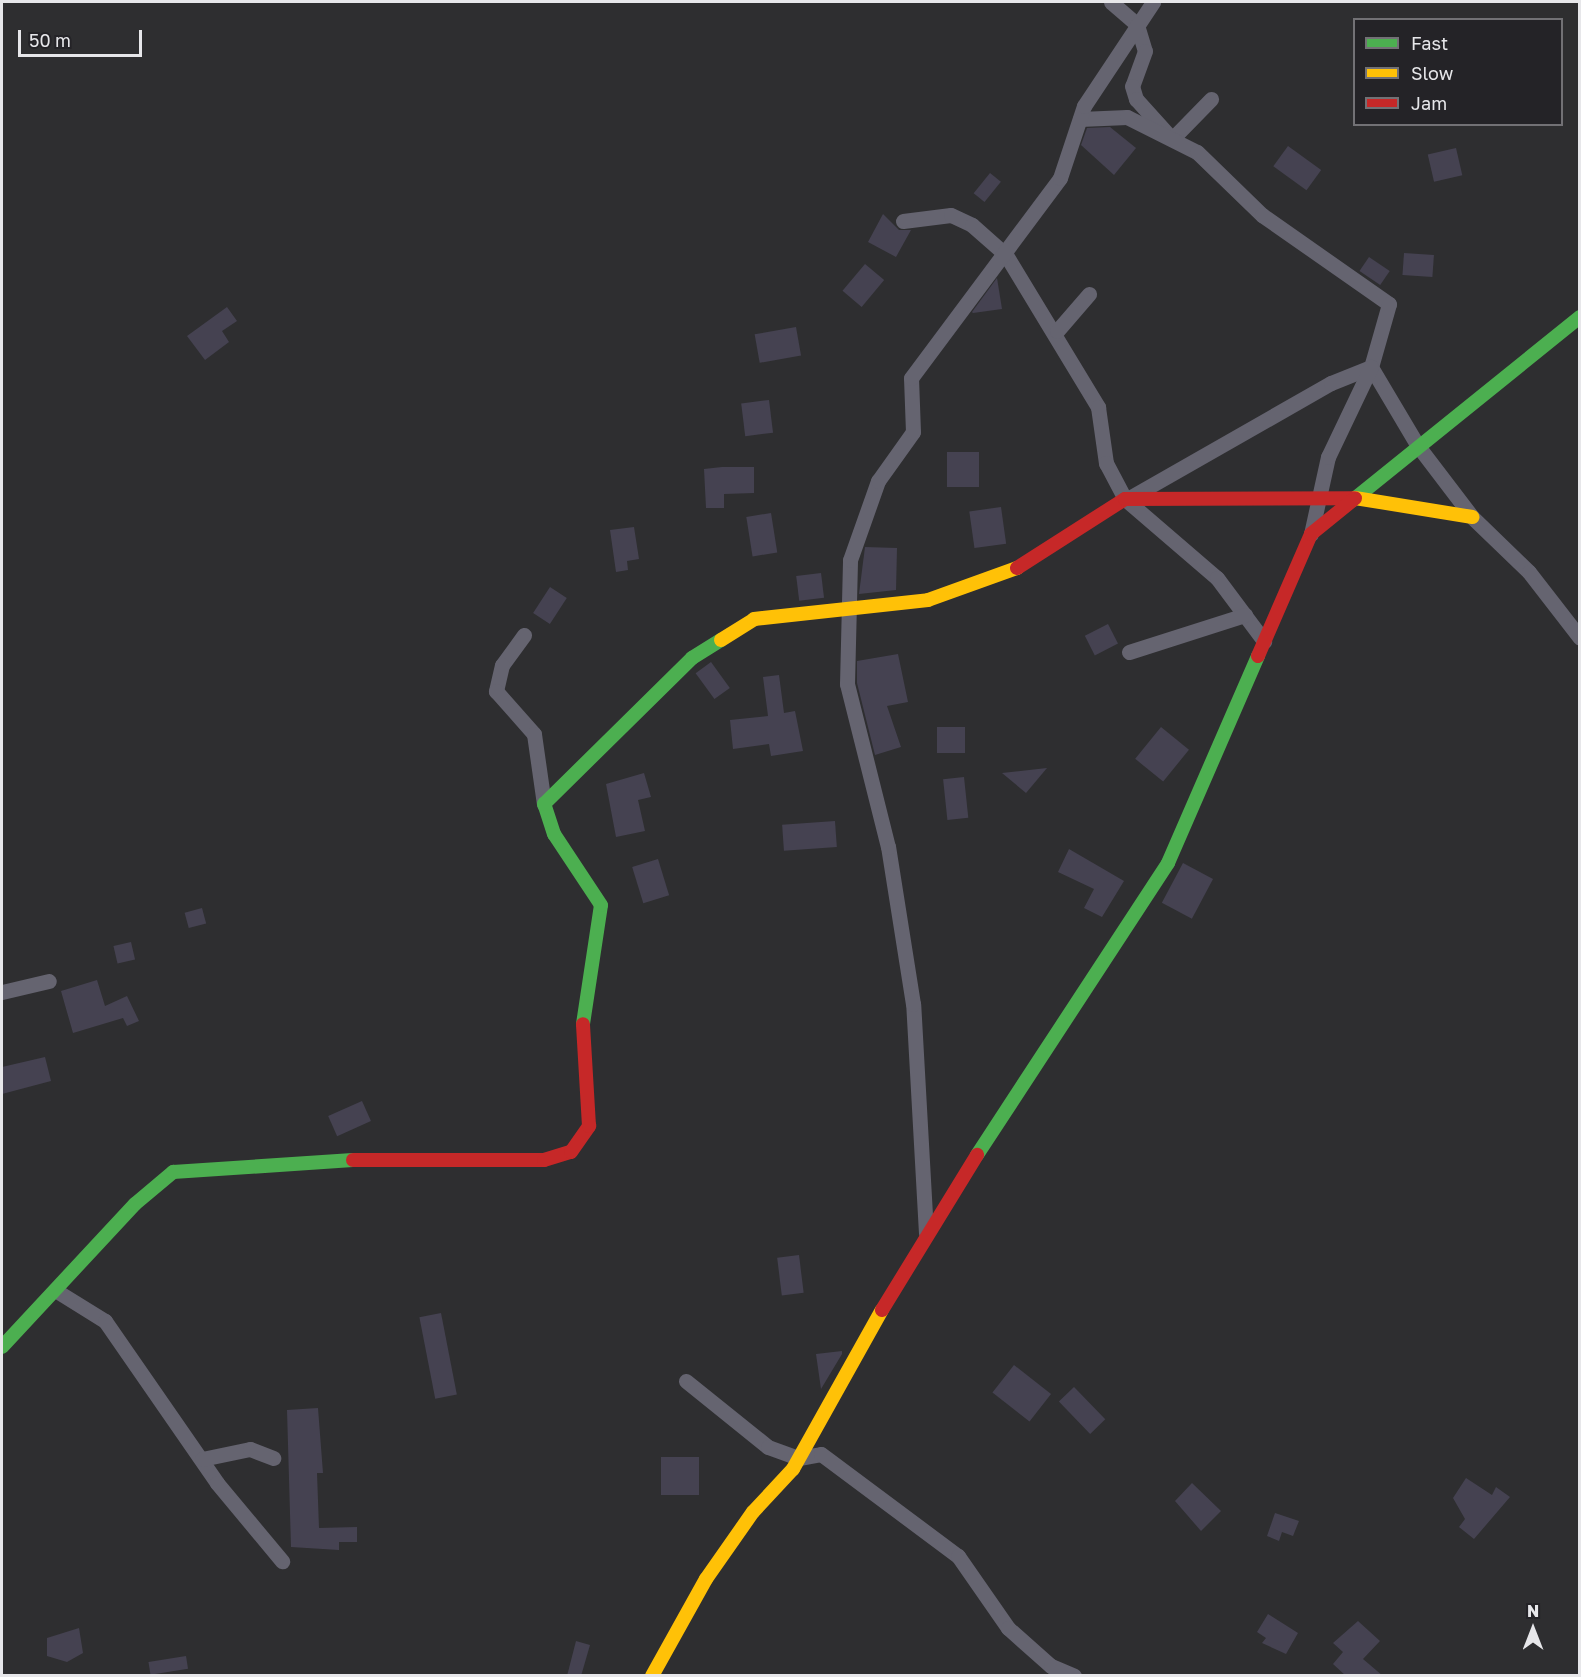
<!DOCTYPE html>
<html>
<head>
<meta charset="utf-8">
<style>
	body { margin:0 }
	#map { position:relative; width:1581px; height:1677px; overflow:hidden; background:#2e2e30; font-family:"Golos Text",sans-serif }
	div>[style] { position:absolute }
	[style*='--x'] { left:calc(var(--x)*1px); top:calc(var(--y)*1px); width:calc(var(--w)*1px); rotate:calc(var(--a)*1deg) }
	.building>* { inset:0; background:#454251; transform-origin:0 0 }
	.street>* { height:15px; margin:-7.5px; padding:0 7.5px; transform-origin:7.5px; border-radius:7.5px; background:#656470 }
	.fast>* { height:14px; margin:-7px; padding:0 7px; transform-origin:7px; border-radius:7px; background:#4caf50 }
	.slow>* { height:14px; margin:-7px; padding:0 7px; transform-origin:7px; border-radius:7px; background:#ffc107 }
	.jam>* { height:14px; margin:-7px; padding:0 7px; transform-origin:7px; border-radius:7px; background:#c62828 }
	span { translate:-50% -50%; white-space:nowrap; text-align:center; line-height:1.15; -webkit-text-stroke:5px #242327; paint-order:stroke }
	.frame { position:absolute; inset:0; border:3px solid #e7e7ea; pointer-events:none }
	.legend { position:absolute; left:1353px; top:18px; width:210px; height:108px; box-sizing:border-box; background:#242327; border:2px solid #727175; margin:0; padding:8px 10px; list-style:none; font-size:18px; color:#e7e7ea }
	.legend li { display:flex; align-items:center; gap:12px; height:30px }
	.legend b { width:30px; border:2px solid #727175 }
	.north { position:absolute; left:1503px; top:1599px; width:60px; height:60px; -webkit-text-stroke:4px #242327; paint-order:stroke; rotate:0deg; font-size:16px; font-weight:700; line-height:24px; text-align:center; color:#e7e7ea }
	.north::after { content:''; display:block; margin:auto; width:21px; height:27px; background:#e7e7ea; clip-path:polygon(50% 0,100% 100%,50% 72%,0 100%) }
	.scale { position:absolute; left:18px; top:30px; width:124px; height:27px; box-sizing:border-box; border:3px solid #e7e7ea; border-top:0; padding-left:8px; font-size:18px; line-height:21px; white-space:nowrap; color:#e7e7ea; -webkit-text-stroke:4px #242327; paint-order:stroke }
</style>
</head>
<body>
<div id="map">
	<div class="building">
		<i style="clip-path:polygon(1110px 127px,1136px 148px,1114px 175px,1081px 145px,1087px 128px)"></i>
		<i style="left:1288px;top:146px;width:41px;height:25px;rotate:36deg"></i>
		<i style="left:1456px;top:148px;width:28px;height:29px;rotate:77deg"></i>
		<i style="left:990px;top:173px;width:14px;height:26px;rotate:39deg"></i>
		<i style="clip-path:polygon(883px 214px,899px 230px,911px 230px,896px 257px,868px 242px)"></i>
		<i style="left:1404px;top:253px;width:30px;height:22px;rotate:4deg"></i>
		<i style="left:1369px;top:257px;width:25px;height:17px;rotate:34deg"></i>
		<i style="left:865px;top:264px;width:25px;height:35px;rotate:40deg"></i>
		<i style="clip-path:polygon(997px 278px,1002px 309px,973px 313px,972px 312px)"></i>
		<i style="clip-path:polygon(227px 307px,237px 321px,222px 331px,229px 342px,205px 360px,187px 336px)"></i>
		<i style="left:796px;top:327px;width:29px;height:42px;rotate:80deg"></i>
		<i style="left:769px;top:400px;width:33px;height:28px;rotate:83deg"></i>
		<i style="left:947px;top:452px;width:32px;height:35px"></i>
		<i style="clip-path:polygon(722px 467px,754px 467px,754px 493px,724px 494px,724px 508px,706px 508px,704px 469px)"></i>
		<i style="left:1001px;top:507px;width:37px;height:32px;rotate:82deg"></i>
		<i style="left:771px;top:513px;width:40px;height:25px;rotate:81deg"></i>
		<i style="clip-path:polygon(634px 527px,639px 559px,627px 561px,628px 570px,616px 572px,610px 530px)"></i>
		<i style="clip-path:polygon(865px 547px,897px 548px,896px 590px,859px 594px)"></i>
		<i style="left:821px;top:573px;width:25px;height:25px;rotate:83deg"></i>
		<i style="left:550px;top:587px;width:20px;height:31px;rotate:33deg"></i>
		<i style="left:1108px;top:624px;width:22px;height:26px;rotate:63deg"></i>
		<i style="clip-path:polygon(898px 654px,908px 702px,887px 706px,901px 747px,875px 755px,857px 683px,857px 661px)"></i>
		<i style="left:711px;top:662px;width:32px;height:19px;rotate:54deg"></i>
		<i style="clip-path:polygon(779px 675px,784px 713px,795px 711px,803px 751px,771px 756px,769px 744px,733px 749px,730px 720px,768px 716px,763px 677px)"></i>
		<i style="left:937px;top:727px;width:28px;height:26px"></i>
		<i style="left:1161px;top:727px;width:36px;height:41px;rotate:39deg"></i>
		<i style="clip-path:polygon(1047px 768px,1026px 793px,1002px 773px)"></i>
		<i style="clip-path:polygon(644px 773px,651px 797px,638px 800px,645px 831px,616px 837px,606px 784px)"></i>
		<i style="left:964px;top:777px;width:41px;height:21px;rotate:84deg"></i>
		<i style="left:835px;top:821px;width:26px;height:53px;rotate:86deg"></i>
		<i style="clip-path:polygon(1069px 849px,1124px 881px,1102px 917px,1084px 908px,1094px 889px,1058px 872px)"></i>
		<i style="left:658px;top:859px;width:38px;height:27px;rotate:73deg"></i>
		<i style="left:1183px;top:863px;width:34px;height:45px;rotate:28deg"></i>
		<i style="left:202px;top:908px;width:16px;height:18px;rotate:75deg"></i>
		<i style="left:131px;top:942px;width:18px;height:18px;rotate:77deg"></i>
		<i style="clip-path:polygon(97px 980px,105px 1006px,127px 996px,139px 1021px,127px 1026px,123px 1018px,73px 1033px,61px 991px)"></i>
		<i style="clip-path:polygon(45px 1057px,51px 1081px,2px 1094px,2px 1067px)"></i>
		<i style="left:362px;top:1101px;width:22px;height:37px;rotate:66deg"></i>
		<i style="left:799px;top:1255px;width:38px;height:22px;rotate:83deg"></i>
		<i style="left:441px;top:1313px;width:83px;height:22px;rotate:79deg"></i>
		<i style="clip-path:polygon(842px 1351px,842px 1354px,821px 1389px,816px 1354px)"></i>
		<i style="left:1014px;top:1365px;width:47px;height:35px;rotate:38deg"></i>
		<i style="left:1074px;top:1387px;width:45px;height:21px;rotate:46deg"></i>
		<i style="clip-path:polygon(318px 1408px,323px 1473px,317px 1473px,319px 1528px,357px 1527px,357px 1542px,339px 1542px,339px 1550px,291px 1547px,287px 1410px)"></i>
		<i style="left:661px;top:1457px;width:38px;height:38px"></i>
		<i style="clip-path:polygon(1466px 1478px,1492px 1495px,1496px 1487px,1510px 1497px,1474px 1539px,1459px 1527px,1465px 1519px,1453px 1498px)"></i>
		<i style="clip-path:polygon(1192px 1483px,1221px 1511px,1201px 1531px,1175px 1501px)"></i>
		<i style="clip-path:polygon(1275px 1513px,1299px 1521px,1293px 1536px,1282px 1532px,1279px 1541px,1267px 1536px)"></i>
		<i style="clip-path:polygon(1268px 1614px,1298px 1633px,1286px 1654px,1262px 1643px,1266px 1638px,1257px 1632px)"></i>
		<i style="clip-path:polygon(1358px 1621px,1380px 1641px,1363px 1659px,1383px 1676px,1346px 1676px,1333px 1664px,1343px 1652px,1333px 1643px)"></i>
		<i style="clip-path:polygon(79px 1628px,83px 1653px,67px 1662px,47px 1656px,47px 1638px)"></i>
		<i style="clip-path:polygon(576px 1641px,590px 1645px,581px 1676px,567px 1676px)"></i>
		<i style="left:186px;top:1656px;width:13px;height:38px;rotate:81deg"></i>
	</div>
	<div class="street">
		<i style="--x:1111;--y:2;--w:35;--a:41"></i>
		<i style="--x:1137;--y:25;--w:27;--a:73"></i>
		<i style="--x:1145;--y:51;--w:37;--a:110"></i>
		<i style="--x:1132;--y:86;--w:14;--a:73"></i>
		<i style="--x:1136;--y:99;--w:54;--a:48"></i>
		<i style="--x:1172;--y:139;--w:56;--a:-45.7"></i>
		<i style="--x:1080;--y:119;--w:47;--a:-2.4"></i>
		<i style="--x:1127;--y:117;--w:78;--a:26.6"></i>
		<i style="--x:1197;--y:152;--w:91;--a:44.1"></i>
		<i style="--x:1262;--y:215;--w:155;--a:35"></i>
		<i style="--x:1389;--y:304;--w:66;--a:105.9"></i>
		<i style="--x:1371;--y:367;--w:92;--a:59.3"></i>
		<i style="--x:1418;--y:446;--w:89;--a:52.7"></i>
		<i style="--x:1472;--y:517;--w:79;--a:44"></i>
		<i style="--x:1529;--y:572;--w:83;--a:52.3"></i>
		<i style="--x:903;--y:221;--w:48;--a:-7.1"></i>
		<i style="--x:951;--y:215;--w:23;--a:25"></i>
		<i style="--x:972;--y:225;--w:45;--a:41.4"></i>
		<i style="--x:1006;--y:255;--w:178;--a:58.8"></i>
		<i style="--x:1098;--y:407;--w:57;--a:81.9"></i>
		<i style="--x:1106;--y:463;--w:41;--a:62.2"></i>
		<i style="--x:1125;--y:499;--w:121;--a:40.7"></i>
		<i style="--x:1217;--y:578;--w:79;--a:53.3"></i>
		<i style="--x:1057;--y:331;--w:49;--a:-49.1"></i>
		<i style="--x:1131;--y:497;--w:230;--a:-29.7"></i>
		<i style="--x:1331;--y:383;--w:43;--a:-21.8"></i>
		<i style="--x:1311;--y:534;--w:79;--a:-77.6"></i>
		<i style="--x:1328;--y:457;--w:100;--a:-64.5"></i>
		<i style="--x:524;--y:635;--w:37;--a:126"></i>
		<i style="--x:502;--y:665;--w:27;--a:103"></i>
		<i style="--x:496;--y:691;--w:57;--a:48.5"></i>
		<i style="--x:534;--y:734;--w:71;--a:81.9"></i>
		<i style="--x:1129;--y:652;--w:122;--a:-17.7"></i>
		<i style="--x:2;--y:992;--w:48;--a:-13.2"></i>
		<i style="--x:926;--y:1233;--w:229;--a:-93.2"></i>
		<i style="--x:913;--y:1004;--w:159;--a:-99"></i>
		<i style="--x:888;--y:847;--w:168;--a:-104.1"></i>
		<i style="--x:847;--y:684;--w:124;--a:-88.6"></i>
		<i style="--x:850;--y:560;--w:84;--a:-70.5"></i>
		<i style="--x:878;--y:481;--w:60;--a:-54.5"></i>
		<i style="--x:913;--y:432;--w:54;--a:-92.1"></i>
		<i style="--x:911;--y:378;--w:249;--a:-53.3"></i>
		<i style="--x:1060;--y:178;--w:76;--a:-71.6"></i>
		<i style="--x:1084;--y:106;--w:125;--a:-56.4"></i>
		<i style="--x:55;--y:1290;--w:59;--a:31.8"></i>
		<i style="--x:105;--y:1321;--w:197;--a:55.3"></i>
		<i style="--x:217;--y:1483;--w:102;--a:50.2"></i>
		<i style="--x:686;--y:1381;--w:105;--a:38.8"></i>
		<i style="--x:768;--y:1447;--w:33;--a:20"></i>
		<i style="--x:799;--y:1458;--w:22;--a:-10"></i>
		<i style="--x:821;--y:1454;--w:171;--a:36.7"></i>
		<i style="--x:958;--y:1556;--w:88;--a:55.2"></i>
		<i style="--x:1008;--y:1628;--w:57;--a:41.5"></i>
		<i style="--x:1051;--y:1666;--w:25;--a:23"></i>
		<i style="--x:202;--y:1459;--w:49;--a:-11.8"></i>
		<i style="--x:250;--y:1449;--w:25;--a:21"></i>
	</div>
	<div class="fast">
		<i style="--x:1353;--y:500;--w:292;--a:-38.9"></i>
		<i style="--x:583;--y:1024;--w:120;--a:-81.4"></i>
		<i style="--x:601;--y:905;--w:85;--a:-123.5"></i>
		<i style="--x:554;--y:834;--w:32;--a:-108"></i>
		<i style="--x:544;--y:804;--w:208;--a:-44.6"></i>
		<i style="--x:692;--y:658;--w:34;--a:-32"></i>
		<i style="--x:977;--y:1155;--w:349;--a:-56.8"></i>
		<i style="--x:1168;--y:863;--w:226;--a:-66.5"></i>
		<i style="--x:2;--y:1347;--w:195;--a:-47.1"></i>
		<i style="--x:135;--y:1204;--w:50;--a:-40.1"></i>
		<i style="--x:173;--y:1172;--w:180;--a:-3.8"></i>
	</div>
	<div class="slow">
		<i style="--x:1355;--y:498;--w:119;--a:9.2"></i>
		<i style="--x:721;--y:640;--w:39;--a:-32"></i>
		<i style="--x:754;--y:619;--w:175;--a:-6.2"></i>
		<i style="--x:928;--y:600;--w:95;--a:-19.8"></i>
		<i style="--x:652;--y:1676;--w:111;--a:-60.9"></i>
		<i style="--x:706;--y:1579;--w:82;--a:-55"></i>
		<i style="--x:753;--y:1512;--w:59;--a:-47.1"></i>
		<i style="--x:793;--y:1469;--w:182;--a:-60.8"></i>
	</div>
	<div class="jam">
		<i style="--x:1017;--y:568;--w:128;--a:-32.6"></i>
		<i style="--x:1125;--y:499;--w:230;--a:-0.2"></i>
		<i style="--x:1258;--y:656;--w:133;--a:-66.5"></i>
		<i style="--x:1311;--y:534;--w:54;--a:-39"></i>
		<i style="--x:353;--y:1160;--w:191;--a:0"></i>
		<i style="--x:544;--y:1160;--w:28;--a:-17"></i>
		<i style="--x:571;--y:1152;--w:32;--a:-55"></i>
		<i style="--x:589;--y:1126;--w:102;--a:-93.4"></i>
		<i style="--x:882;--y:1310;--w:182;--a:-58.5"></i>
	</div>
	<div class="frame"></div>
	<ul class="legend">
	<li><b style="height:8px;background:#4caf50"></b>Fast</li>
	<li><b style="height:8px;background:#ffc107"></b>Slow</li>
	<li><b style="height:8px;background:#c62828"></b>Jam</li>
	</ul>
	<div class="north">N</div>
	<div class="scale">50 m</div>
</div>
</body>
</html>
